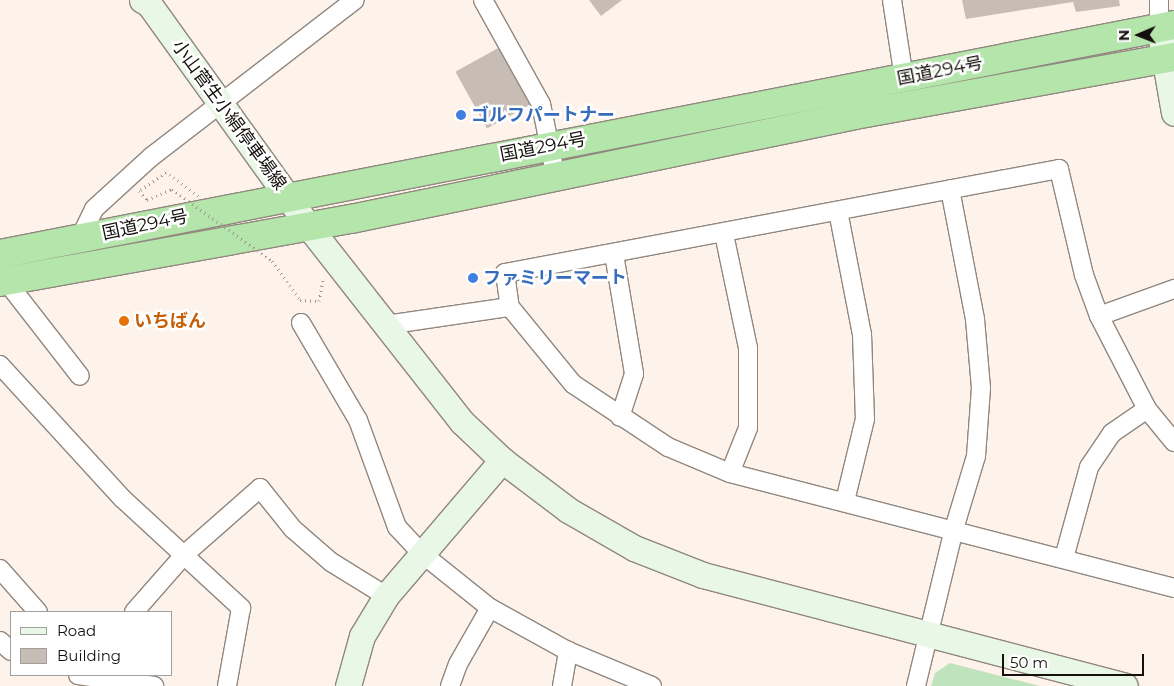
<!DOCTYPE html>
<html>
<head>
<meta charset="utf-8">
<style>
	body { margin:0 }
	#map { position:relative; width:1174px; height:686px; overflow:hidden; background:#fef3ea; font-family:Montserrat,"Noto Sans JP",sans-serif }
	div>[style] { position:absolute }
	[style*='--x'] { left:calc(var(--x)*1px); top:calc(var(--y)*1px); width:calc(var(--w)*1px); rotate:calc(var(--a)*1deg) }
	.green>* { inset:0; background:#bfe3bd }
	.building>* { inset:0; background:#c7bdb4; transform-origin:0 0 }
	.path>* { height:3px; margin-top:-1.5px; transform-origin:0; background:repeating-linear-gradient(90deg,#9d958f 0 1px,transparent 0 5px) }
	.roads { filter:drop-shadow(1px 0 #91877f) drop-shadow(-1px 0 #91877f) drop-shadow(0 1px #91877f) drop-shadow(0 -1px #91877f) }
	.street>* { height:18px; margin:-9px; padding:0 9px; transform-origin:9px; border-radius:9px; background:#fff }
	.secondary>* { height:25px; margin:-12.5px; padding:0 12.5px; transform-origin:12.5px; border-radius:12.5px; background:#e8f7e6 }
	.highway>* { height:28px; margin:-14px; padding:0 14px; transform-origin:14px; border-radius:14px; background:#b4e5aa }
	.path-bridge>* { height:3px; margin-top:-1.5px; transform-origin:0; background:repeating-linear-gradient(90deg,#9d958f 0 1px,transparent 0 5px) }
	.dots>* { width:14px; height:14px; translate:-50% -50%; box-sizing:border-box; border:2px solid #fff; border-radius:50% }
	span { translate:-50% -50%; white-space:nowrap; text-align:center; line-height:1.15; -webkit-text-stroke:5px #fff; paint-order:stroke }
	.street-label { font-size:18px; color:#14100d }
	.shop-label { font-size:18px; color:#366cbe; font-weight:700 }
	.left { translate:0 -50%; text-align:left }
	.food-label { font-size:18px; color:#c56008; font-weight:700 }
	.legend { position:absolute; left:10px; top:611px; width:162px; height:65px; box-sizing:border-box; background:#fff; border:1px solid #a19f9e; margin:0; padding:6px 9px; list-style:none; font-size:15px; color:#14100d }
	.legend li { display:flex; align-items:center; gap:10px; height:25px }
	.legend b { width:25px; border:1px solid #a19f9e }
	.north { position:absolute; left:1114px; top:10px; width:50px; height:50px; -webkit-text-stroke:4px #fff; paint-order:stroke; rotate:269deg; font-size:14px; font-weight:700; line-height:20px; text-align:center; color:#14100d }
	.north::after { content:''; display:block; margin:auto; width:18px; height:22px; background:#14100d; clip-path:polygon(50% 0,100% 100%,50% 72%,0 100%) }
	.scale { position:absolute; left:1002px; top:654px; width:142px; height:22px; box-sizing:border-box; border:2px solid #14100d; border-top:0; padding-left:6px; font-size:15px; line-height:18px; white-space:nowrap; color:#14100d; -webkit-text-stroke:4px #fff; paint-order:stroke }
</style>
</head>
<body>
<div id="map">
	<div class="green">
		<i style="clip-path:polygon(950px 663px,1040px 686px,931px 686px,935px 673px)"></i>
	</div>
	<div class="building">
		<i style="clip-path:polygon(589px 0,622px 0,601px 16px)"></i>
		<i style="clip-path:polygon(962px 0,1119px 0,1120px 6px,1076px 12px,1073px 2px,966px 19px)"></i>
		<i style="left:500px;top:47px;width:65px;height:51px;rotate:61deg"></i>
	</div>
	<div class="path">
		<i style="--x:319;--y:301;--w:21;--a:-79"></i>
	</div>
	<div class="roads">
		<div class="street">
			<i style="--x:483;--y:0;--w:119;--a:60.9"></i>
			<i style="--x:541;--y:104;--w:76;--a:78.5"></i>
			<i style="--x:892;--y:0;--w:79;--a:81.3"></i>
			<i style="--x:1159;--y:27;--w:27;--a:-90"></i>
			<i style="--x:838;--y:211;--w:125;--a:79"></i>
			<i style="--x:862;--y:334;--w:85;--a:88"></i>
			<i style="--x:865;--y:419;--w:84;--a:103.7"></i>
			<i style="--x:724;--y:234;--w:116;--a:78.1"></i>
			<i style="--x:748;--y:348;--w:80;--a:90"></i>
			<i style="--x:748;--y:428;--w:48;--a:111.8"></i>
			<i style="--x:80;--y:238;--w:32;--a:-64"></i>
			<i style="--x:94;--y:209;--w:77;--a:-42.4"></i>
			<i style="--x:151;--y:157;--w:257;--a:-37.6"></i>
			<i style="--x:614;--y:254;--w:122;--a:80.5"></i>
			<i style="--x:634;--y:374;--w:45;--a:108"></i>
			<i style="--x:6;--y:281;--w:120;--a:52.1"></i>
			<i style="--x:1099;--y:316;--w:80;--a:-19.8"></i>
			<i style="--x:301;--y:323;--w:113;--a:59.6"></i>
			<i style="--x:358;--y:420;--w:114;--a:70"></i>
			<i style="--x:397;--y:527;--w:34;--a:47"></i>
			<i style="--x:420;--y:552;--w:90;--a:38.7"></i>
			<i style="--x:490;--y:608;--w:89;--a:28.9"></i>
			<i style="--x:568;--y:651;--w:91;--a:22.6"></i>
			<i style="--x:386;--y:325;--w:125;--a:-8.3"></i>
			<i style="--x:0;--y:365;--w:182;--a:47.5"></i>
			<i style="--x:123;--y:499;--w:161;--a:42.7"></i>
			<i style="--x:241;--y:608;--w:79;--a:100.2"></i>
			<i style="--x:1174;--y:442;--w:43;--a:-129.3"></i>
			<i style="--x:1147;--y:409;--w:105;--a:-117.3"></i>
			<i style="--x:1099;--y:316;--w:44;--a:-110.1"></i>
			<i style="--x:1084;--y:275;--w:109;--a:-103.3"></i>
			<i style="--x:1059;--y:169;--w:564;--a:169.37"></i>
			<i style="--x:505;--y:273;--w:34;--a:82"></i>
			<i style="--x:510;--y:307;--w:99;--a:50.7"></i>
			<i style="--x:573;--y:384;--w:114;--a:33.6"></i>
			<i style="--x:668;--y:447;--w:67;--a:22.8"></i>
			<i style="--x:730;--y:473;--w:459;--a:14.5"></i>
			<i style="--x:1064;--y:558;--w:94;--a:-74.6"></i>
			<i style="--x:1089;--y:467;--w:41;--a:-55.9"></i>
			<i style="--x:1112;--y:433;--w:42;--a:-34.4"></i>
			<i style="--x:0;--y:569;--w:57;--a:48.5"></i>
			<i style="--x:134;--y:612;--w:77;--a:-48.7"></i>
			<i style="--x:185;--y:554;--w:100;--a:-41.3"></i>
			<i style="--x:260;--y:488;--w:53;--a:51.2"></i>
			<i style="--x:293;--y:529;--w:50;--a:41"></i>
			<i style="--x:331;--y:562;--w:65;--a:31.7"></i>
			<i style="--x:0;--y:641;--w:15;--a:42"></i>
			<i style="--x:78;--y:675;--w:77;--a:8.2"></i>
			<i style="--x:450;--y:686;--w:23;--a:-70"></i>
			<i style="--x:458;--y:664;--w:64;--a:-60.3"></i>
			<i style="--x:562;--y:686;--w:36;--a:-80"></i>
			<i style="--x:916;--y:686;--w:162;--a:-76.4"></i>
			<i style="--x:954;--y:529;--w:76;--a:-73.2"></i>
			<i style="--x:976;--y:456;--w:68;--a:-85.8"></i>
			<i style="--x:981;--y:388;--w:69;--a:-95"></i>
			<i style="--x:975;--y:319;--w:132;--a:-100.9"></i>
		</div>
		<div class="secondary">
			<i style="--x:142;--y:0;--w:8;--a:30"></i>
			<i style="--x:149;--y:4;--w:274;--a:54.3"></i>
			<i style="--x:309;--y:227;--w:248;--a:51.9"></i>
			<i style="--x:462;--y:422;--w:55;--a:43.5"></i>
			<i style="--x:502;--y:460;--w:83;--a:37.1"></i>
			<i style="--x:568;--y:510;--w:76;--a:29.9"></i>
			<i style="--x:634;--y:548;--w:74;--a:21.4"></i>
			<i style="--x:703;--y:575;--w:436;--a:14.7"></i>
			<i style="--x:1159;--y:27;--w:87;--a:80.1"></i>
			<i style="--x:348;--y:686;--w:52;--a:-74.4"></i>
			<i style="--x:362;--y:636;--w:47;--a:-59"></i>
			<i style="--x:386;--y:596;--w:179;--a:-49.5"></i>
		</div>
		<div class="highway">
			<i style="--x:0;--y:254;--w:1196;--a:-11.04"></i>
			<i style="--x:0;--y:282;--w:357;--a:-10.2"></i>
			<i style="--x:351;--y:219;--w:515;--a:-11.66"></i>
			<i style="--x:855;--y:115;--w:324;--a:-10.3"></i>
		</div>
	</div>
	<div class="path-bridge">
		<i style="--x:198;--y:196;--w:40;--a:-143"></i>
		<i style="--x:166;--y:172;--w:33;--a:145"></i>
		<i style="--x:139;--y:191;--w:12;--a:48"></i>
		<i style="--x:147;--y:200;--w:27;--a:-24"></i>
		<i style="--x:172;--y:189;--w:123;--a:35.8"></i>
		<i style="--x:272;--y:261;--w:48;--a:54.3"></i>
		<i style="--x:300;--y:300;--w:19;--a:3"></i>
	</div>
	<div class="dots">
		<i style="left:461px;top:115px;background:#3f7fe0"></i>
		<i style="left:473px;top:278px;background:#3f7fe0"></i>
		<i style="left:124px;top:321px;background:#e8710a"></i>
	</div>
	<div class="street-label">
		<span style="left:940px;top:71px;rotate:-11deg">国道294号</span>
		<span style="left:229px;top:115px;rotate:54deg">小山菅生小絹停車場線</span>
		<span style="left:543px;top:147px;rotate:-11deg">国道294号</span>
		<span style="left:145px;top:225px;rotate:-12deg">国道294号</span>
	</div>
	<div class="shop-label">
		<span class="left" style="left:471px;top:115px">ゴルフパートナー</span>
		<span class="left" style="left:483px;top:278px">ファミリーマート</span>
	</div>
	<div class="food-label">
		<span class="left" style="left:134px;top:321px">いちばん</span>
	</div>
	<ul class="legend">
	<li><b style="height:6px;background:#e8f7e6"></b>Road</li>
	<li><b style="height:14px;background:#c7bdb4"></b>Building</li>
	</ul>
	<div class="north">N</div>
	<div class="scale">50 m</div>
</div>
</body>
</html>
